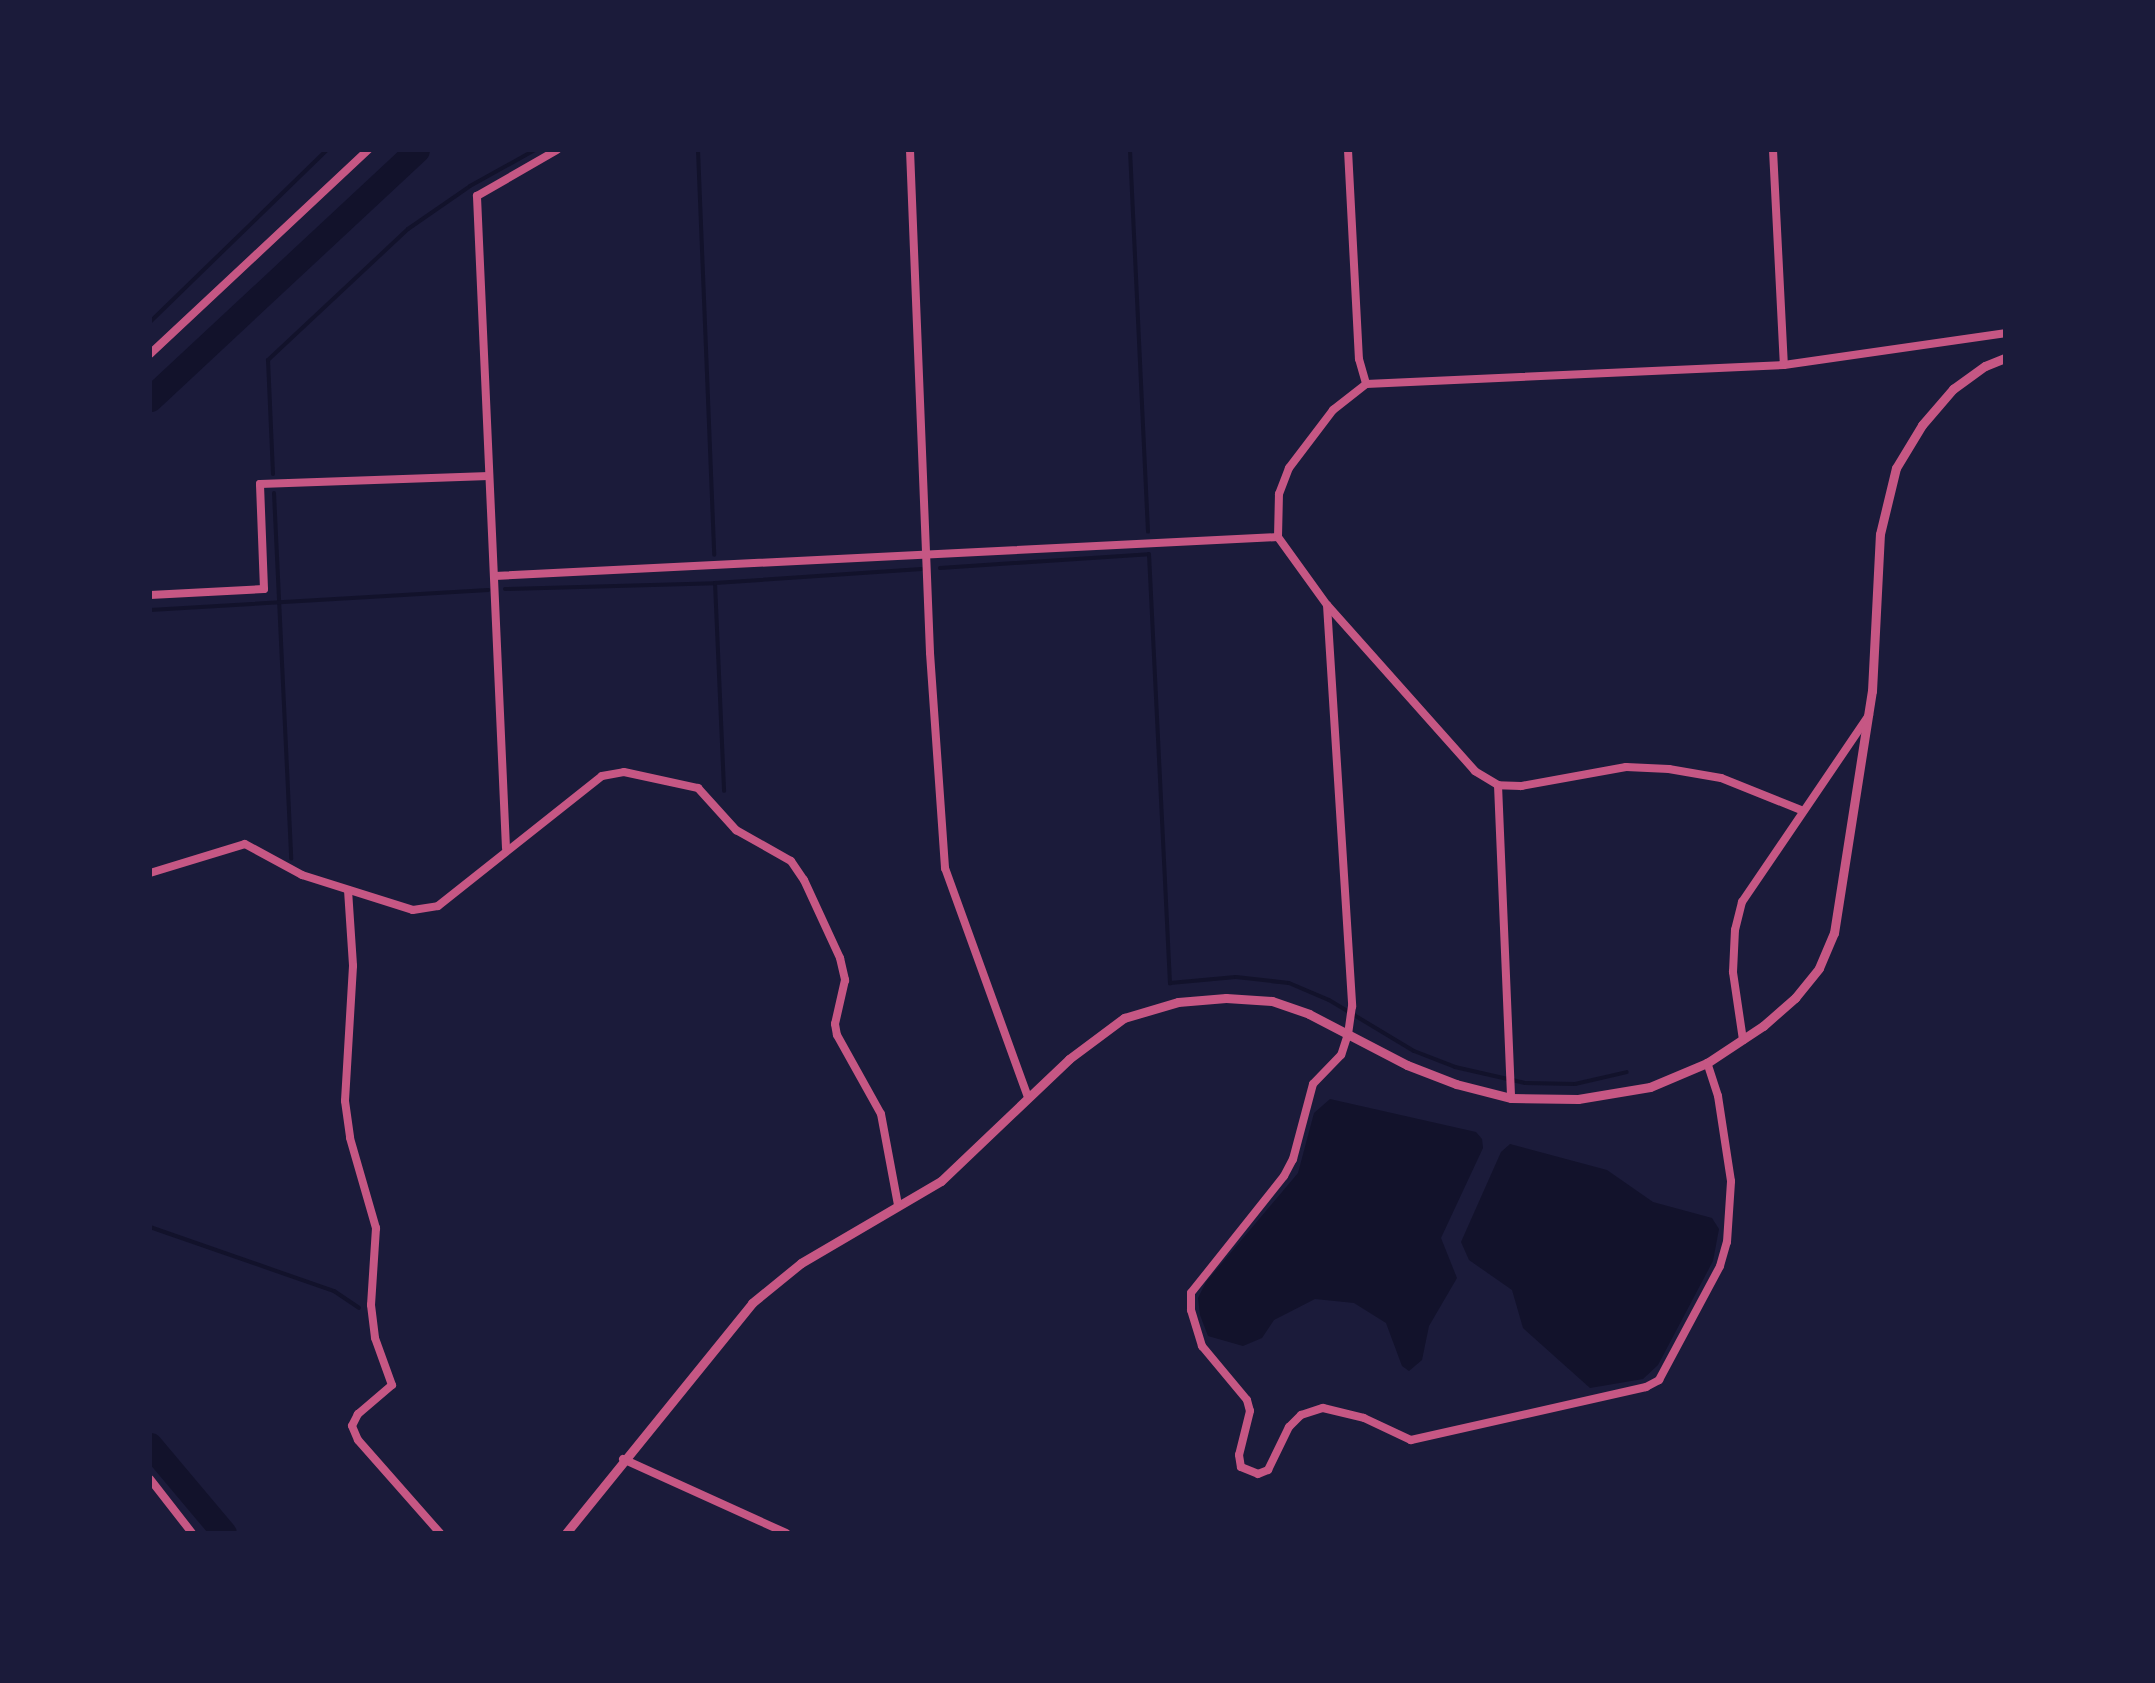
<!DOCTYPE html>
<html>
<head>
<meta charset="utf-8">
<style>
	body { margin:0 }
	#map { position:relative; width:2155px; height:1683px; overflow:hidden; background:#1b1b3a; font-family:"Asap Condensed",sans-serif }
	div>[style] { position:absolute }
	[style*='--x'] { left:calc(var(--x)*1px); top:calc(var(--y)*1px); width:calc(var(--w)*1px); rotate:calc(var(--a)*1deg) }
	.water>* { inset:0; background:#12122b }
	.stream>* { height:4px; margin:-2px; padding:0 2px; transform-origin:2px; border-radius:2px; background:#12122b }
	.river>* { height:25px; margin:-12.5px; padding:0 12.5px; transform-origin:12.5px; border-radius:12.5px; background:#12122b }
	.minor>* { height:8px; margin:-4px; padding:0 4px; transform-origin:4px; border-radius:4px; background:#c65784 }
	.tertiary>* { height:9px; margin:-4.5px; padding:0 4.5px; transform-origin:4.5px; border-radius:4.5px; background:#c65784 }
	span { translate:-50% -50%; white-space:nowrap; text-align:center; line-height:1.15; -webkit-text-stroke:10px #1b1b3a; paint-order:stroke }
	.frame { position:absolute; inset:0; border:152px solid #1b1b3a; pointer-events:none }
</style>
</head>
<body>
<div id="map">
	<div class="water">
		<i style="clip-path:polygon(1330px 1099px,1476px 1132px,1482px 1139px,1483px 1148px,1441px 1238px,1457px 1278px,1429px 1326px,1422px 1360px,1409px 1371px,1402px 1366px,1386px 1323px,1354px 1303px,1315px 1299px,1274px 1320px,1262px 1338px,1243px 1346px,1208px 1336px,1200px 1315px,1198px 1298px,1206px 1282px,1298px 1173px,1314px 1113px)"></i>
		<i style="clip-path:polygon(1510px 1144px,1607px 1170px,1653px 1202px,1712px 1218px,1719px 1229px,1713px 1261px,1658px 1365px,1643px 1379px,1590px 1388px,1523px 1328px,1512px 1290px,1469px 1260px,1461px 1242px,1501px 1152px)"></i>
	</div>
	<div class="stream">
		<i style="--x:698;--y:150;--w:405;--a:87.7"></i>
		<i style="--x:1130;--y:150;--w:382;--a:87.3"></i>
		<i style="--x:150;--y:322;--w:247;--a:-44.2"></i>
		<i style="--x:273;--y:474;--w:114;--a:-92.5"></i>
		<i style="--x:268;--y:360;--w:192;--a:-43.1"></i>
		<i style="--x:408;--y:229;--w:75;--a:-34.7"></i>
		<i style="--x:470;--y:186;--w:74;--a:-29"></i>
		<i style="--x:274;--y:493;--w:366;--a:87.3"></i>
		<i style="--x:940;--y:568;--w:209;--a:-3.8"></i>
		<i style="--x:1149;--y:554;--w:430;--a:87.2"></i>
		<i style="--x:1170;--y:983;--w:66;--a:-5.2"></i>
		<i style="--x:1236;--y:977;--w:53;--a:6.5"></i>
		<i style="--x:1289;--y:983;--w:43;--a:23"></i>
		<i style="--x:1329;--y:1000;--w:99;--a:31"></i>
		<i style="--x:1414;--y:1051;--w:44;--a:21.3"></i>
		<i style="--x:1455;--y:1067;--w:72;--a:12.9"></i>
		<i style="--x:1525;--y:1083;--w:50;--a:1.1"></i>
		<i style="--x:1575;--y:1084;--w:53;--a:-13"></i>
		<i style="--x:715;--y:583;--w:208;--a:87.5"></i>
		<i style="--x:505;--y:589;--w:210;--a:-1.6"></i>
		<i style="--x:715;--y:583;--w:207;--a:-3.9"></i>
		<i style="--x:150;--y:610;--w:339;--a:-3.4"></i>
		<i style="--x:150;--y:1227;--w:195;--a:19.2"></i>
		<i style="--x:334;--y:1291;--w:30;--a:34"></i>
	</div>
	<div class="river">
		<i style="--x:150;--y:399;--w:365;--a:-43"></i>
		<i style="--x:150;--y:1445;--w:115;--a:49.9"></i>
	</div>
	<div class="minor">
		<i style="--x:910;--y:150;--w:503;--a:87.72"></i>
		<i style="--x:930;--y:653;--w:216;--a:86"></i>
		<i style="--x:945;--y:868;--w:244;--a:70.1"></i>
		<i style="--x:1348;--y:150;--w:209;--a:87"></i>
		<i style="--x:1359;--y:359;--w:26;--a:74"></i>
		<i style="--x:1773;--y:150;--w:215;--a:87.1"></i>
		<i style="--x:150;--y:354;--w:299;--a:-43.1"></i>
		<i style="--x:495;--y:576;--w:784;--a:-2.85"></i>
		<i style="--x:150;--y:595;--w:114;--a:-3"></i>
		<i style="--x:264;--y:589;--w:105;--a:-92.2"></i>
		<i style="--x:260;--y:484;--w:229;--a:-2"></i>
		<i style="--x:1327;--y:605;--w:402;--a:86.4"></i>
		<i style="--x:1352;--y:1006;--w:28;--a:98"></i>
		<i style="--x:1348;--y:1034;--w:22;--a:108"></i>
		<i style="--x:1341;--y:1055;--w:40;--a:134"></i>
		<i style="--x:1313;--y:1084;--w:78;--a:104.9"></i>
		<i style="--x:1293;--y:1159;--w:19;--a:118"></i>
		<i style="--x:1284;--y:1176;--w:149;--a:128.5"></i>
		<i style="--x:1191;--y:1293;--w:17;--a:90"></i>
		<i style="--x:1191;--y:1310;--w:38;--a:73"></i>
		<i style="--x:1202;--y:1346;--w:70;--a:50.2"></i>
		<i style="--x:1247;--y:1400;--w:11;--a:75"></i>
		<i style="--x:1250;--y:1411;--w:45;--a:104"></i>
		<i style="--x:1239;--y:1455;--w:12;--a:81"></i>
		<i style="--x:1241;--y:1467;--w:18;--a:22"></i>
		<i style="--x:1258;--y:1474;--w:11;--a:-22"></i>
		<i style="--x:1268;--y:1470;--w:48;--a:-64"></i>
		<i style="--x:1289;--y:1427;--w:17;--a:-45"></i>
		<i style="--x:1301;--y:1415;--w:23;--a:-18"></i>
		<i style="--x:1323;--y:1408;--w:42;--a:13.7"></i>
		<i style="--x:1364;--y:1418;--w:52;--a:25.1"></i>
		<i style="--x:1411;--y:1440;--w:241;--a:-12.7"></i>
		<i style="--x:1646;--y:1387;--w:15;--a:-28"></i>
		<i style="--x:1659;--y:1380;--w:129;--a:-61.8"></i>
		<i style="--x:1720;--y:1266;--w:25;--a:-74"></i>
		<i style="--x:1727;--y:1242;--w:61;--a:-86.2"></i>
		<i style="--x:1731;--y:1181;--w:86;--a:-98.7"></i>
		<i style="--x:1718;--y:1096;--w:35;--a:-108"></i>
		<i style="--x:1498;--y:785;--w:313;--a:87.6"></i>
		<i style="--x:1801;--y:810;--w:86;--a:-158.2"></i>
		<i style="--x:1721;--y:778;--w:53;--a:-170.2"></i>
		<i style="--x:1669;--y:769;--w:43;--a:-177.3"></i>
		<i style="--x:1626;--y:767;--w:107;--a:169.7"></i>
		<i style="--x:1521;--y:786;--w:23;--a:-178"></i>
		<i style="--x:1498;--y:785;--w:27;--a:-149"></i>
		<i style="--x:1475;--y:771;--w:222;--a:-131.7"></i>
		<i style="--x:1327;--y:605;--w:84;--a:-125.8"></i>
		<i style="--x:1278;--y:537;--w:43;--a:-88.7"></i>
		<i style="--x:1279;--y:494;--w:28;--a:-69"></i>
		<i style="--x:1289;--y:468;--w:73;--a:-52.8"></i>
		<i style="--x:1333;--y:410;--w:42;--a:-38.2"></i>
		<i style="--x:1366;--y:384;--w:418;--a:-2.6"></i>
		<i style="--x:1784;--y:365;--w:223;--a:-8.2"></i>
		<i style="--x:506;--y:848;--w:653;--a:-92.55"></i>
		<i style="--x:477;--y:196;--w:92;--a:-29.9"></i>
		<i style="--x:150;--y:873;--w:99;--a:-17"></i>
		<i style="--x:245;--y:844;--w:65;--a:28.5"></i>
		<i style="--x:302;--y:875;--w:116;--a:17.5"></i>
		<i style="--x:413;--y:910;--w:25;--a:-9"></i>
		<i style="--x:438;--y:906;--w:209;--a:-38.4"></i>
		<i style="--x:602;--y:776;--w:22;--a:-10"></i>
		<i style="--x:624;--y:772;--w:76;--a:12.2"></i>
		<i style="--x:698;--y:788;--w:57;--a:47.9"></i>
		<i style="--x:736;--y:830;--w:63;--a:29.4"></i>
		<i style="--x:791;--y:861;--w:23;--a:56"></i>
		<i style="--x:804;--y:880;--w:86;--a:65.2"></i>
		<i style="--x:840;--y:958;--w:23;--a:77"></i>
		<i style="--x:845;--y:980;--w:45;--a:102.8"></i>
		<i style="--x:835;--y:1024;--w:11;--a:80"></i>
		<i style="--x:837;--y:1035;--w:90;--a:60.9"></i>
		<i style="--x:881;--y:1114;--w:93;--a:79.4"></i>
		<i style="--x:348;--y:890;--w:76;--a:86.2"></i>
		<i style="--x:353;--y:966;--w:135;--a:93.4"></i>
		<i style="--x:345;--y:1101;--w:37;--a:82"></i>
		<i style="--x:350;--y:1138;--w:94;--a:73.9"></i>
		<i style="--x:376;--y:1228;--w:77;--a:93.7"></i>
		<i style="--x:371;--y:1305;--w:33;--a:83"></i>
		<i style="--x:375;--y:1338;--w:50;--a:70.1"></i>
		<i style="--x:392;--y:1385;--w:45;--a:139.5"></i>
		<i style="--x:358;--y:1414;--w:13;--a:117"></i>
		<i style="--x:352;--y:1426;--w:15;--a:67"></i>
		<i style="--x:358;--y:1440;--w:124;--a:48.6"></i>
		<i style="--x:1743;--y:1040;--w:69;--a:-98.4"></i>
		<i style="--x:1733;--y:972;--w:42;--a:-87.3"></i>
		<i style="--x:1735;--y:930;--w:29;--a:-76"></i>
		<i style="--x:1742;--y:902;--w:226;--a:-55.8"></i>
		<i style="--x:623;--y:1459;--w:179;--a:24.4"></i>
		<i style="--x:150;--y:1479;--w:68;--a:52.1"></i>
	</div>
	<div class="tertiary">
		<i style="--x:566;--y:1533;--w:296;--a:-51"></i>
		<i style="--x:752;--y:1303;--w:63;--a:-39.2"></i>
		<i style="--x:801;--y:1263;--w:162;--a:-30.4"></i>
		<i style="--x:941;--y:1181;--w:177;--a:-43.6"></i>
		<i style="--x:1069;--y:1059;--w:69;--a:-36.7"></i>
		<i style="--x:1124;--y:1018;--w:56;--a:-16.5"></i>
		<i style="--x:1178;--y:1002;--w:48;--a:-4.8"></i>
		<i style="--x:1226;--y:998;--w:46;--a:3.7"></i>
		<i style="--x:1272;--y:1001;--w:39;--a:19"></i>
		<i style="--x:1309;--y:1014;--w:110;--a:27.5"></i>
		<i style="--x:1407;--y:1065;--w:53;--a:21.2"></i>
		<i style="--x:1456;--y:1084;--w:57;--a:14.3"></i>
		<i style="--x:1511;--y:1098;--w:67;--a:0.9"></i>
		<i style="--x:1578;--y:1099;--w:73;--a:-9.5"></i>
		<i style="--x:1650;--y:1087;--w:62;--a:-22.8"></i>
		<i style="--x:1707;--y:1063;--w:67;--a:-33.5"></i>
		<i style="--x:1763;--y:1026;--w:43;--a:-41.2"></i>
		<i style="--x:1795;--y:998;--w:38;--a:-51"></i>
		<i style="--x:1819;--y:968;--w:38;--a:-67"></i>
		<i style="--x:1834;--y:933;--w:245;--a:-81.1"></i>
		<i style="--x:1872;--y:691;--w:157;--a:-87.1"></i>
		<i style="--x:1880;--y:534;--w:68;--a:-76.4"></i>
		<i style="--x:1896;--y:468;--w:50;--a:-58.8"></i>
		<i style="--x:1922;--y:425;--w:48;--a:-49.3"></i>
		<i style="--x:1953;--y:389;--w:39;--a:-36"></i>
		<i style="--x:1985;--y:366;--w:22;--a:-22"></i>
	</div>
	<div class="frame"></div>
</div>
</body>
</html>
